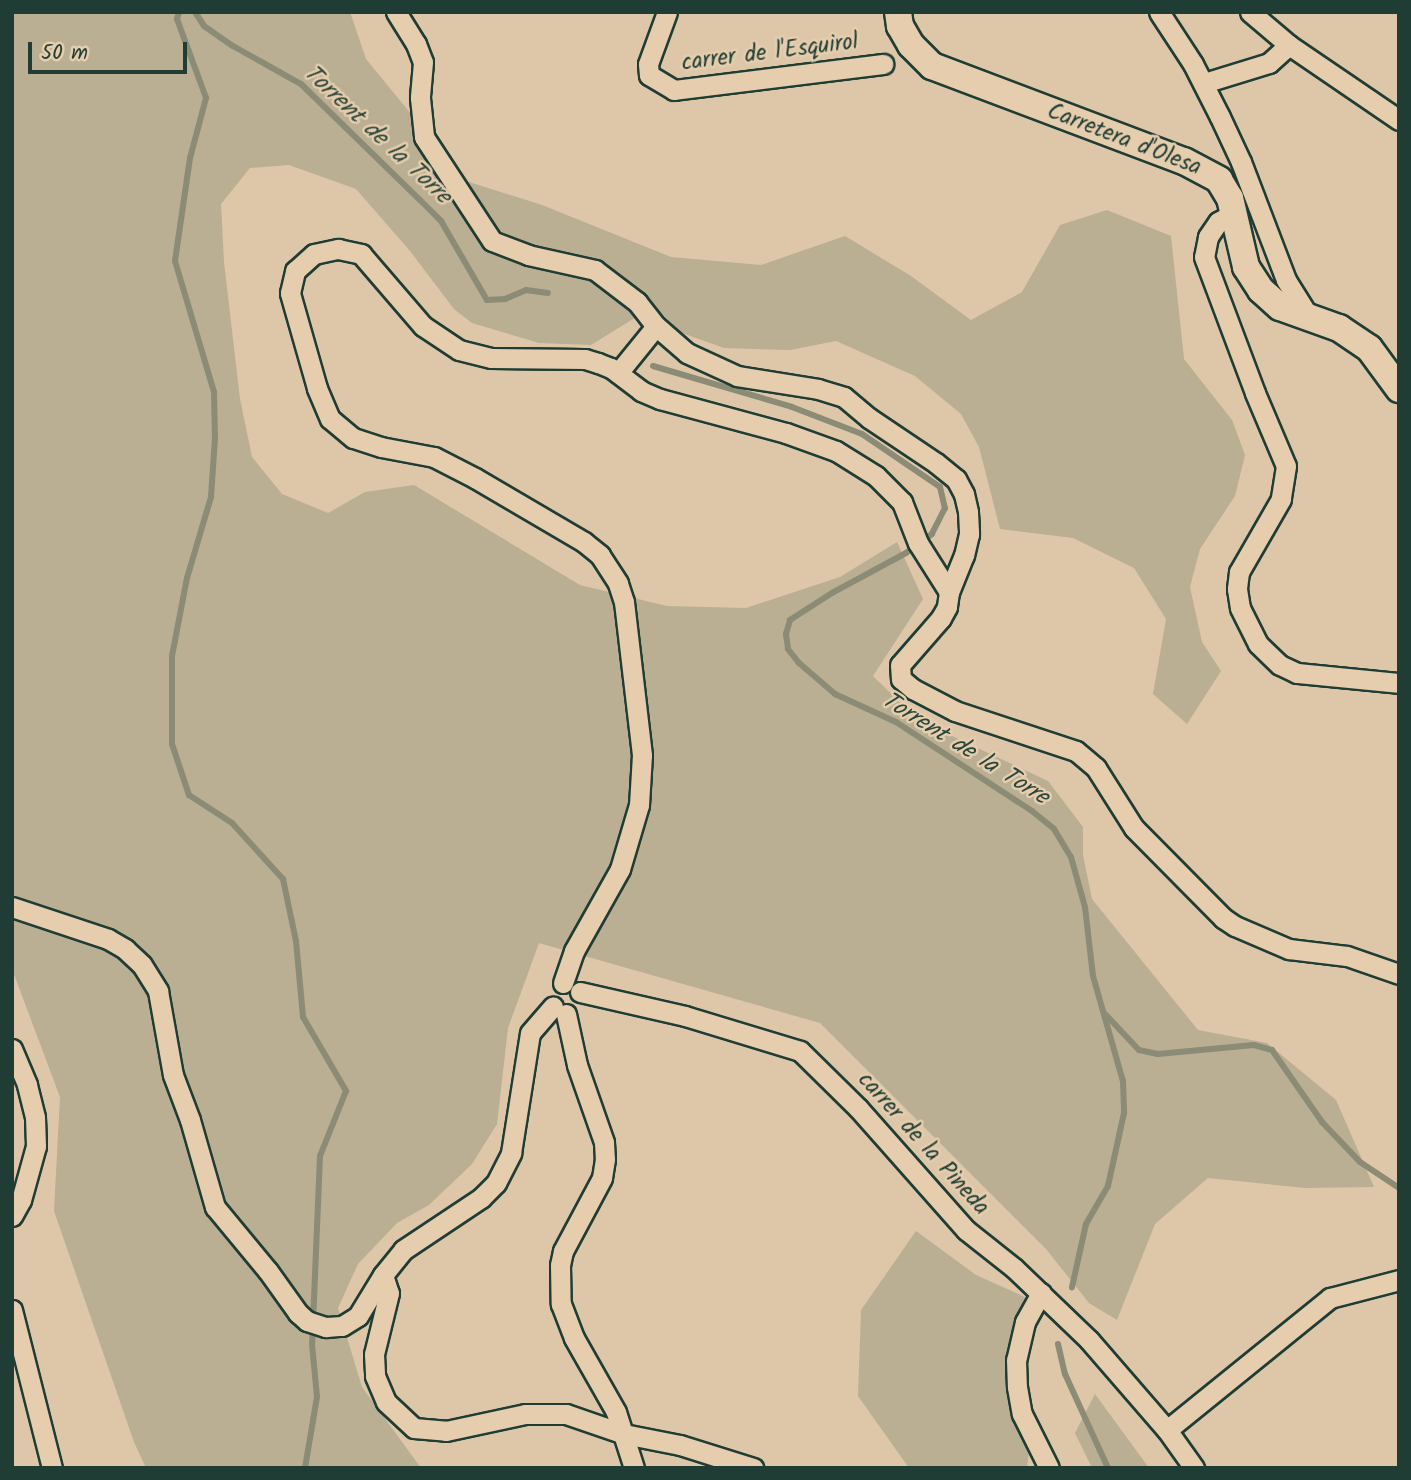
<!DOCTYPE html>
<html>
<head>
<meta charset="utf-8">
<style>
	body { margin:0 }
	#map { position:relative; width:1411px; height:1480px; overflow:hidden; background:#ddc7a8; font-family:Kalam,sans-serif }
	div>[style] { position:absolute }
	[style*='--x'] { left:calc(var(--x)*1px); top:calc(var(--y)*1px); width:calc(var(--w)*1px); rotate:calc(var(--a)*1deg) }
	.green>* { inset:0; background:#baae93 }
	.stream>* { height:6px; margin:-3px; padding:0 3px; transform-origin:3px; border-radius:3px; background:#8b8b76 }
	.roads { filter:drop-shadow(2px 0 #1f3d34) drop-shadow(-2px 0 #1f3d34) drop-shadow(0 2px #1f3d34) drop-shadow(0 -2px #1f3d34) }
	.street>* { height:19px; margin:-9.5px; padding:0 9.5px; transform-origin:9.5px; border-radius:9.5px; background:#e5cdad }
	.secondary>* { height:26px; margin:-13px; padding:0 13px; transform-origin:13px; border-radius:13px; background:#e5cdad }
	span { translate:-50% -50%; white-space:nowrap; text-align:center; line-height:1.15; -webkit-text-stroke:5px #e5cdad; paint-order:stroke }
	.street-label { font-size:23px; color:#1f3d34 }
	.water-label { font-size:24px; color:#2a453b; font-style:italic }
	.frame { position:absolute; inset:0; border:14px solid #1f3d34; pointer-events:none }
	.scale { position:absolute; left:28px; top:42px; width:159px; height:32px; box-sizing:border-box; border:4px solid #1f3d34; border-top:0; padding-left:9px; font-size:21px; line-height:24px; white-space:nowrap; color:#1f3d34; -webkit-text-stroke:5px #e5cdad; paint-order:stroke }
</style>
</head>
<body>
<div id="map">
	<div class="green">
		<i style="clip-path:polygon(12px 12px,350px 12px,366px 59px,466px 181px,542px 205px,671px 257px,761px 265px,845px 236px,911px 276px,971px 320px,1022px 292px,1060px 225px,1107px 210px,1171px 236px,1184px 359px,1232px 420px,1245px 455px,1235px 496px,1200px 549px,1190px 587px,1202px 642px,1221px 671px,1187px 724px,1153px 694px,1166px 619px,1134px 568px,1073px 538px,1000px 529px,979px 447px,961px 414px,915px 376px,836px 341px,790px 350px,724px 348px,682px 333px,654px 306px,591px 345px,539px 343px,472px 323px,454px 309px,410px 251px,356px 189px,289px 165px,250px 168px,221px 204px,224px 262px,240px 399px,252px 457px,282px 494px,328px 513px,365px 492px,414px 485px,580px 585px,667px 606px,746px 608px,840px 577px,897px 542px,923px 599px,873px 676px,918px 720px,1048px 781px,1083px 827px,1083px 855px,1092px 899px,1198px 1030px,1267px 1043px,1336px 1100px,1374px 1187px,1305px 1188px,1208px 1178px,1155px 1224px,1117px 1320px,1089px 1303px,1046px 1249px,820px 1023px,539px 943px,508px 1028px,497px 1124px,472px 1164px,429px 1205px,397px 1223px,358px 1264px,338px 1308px,362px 1387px,421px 1468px,146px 1468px,134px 1442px,54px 1211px,60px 1097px,12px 969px)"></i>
		<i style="clip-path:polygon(916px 1231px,976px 1275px,1025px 1297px,1012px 1327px,1009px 1401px,1031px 1437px,1027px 1468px,909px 1468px,858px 1396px,861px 1310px)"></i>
		<i style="clip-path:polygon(1095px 1394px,1149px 1468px,1092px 1468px,1075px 1433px)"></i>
	</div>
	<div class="stream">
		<i style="--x:179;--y:12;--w:7;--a:106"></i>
		<i style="--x:177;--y:19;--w:84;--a:69.8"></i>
		<i style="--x:206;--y:98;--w:62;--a:104.9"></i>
		<i style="--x:190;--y:158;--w:104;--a:98.3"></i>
		<i style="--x:175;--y:261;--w:137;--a:73.4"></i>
		<i style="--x:214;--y:392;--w:46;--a:88.8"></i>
		<i style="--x:215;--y:438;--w:59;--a:93.9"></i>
		<i style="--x:211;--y:497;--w:84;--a:106.5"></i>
		<i style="--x:187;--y:578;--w:79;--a:100.9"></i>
		<i style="--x:172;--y:656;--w:88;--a:90"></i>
		<i style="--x:172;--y:744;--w:54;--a:71.6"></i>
		<i style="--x:189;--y:795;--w:51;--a:33.1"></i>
		<i style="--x:232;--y:823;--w:76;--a:47.7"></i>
		<i style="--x:283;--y:879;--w:63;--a:78.2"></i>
		<i style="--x:296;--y:941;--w:76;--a:84.7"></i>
		<i style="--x:303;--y:1017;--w:86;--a:59.8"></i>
		<i style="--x:346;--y:1091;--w:70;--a:111.8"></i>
		<i style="--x:320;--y:1156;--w:188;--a:92.4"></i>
		<i style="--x:312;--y:1344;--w:53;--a:84.6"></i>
		<i style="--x:317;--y:1397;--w:72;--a:99.6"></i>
		<i style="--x:195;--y:12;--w:17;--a:57"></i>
		<i style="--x:204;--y:26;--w:35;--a:35"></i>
		<i style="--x:233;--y:46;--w:78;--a:29.2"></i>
		<i style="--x:301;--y:84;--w:166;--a:44.3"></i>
		<i style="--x:420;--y:200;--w:30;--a:45"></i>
		<i style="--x:441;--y:221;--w:91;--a:59.8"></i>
		<i style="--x:487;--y:300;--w:18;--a:-3"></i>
		<i style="--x:505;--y:299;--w:23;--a:-23"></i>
		<i style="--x:526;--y:290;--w:22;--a:8"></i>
		<i style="--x:653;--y:366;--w:145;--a:16.4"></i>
		<i style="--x:792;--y:407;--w:75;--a:21.1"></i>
		<i style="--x:862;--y:434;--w:94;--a:34.2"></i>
		<i style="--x:940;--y:487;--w:22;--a:77"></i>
		<i style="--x:945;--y:508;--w:29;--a:117"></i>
		<i style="--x:932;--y:534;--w:32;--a:144"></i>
		<i style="--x:906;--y:553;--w:84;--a:151.6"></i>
		<i style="--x:832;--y:593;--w:50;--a:147.3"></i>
		<i style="--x:790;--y:620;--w:15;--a:106"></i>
		<i style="--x:786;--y:634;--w:15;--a:82"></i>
		<i style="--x:788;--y:649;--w:18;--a:52"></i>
		<i style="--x:799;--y:663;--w:48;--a:40.7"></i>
		<i style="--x:835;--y:694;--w:67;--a:24.7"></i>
		<i style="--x:896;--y:722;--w:163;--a:33.2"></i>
		<i style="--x:1032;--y:811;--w:28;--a:39"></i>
		<i style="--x:1054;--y:829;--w:33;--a:59"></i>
		<i style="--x:1071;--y:857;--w:52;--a:74.4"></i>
		<i style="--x:1085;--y:907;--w:69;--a:83.4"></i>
		<i style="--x:1093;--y:976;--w:109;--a:74.1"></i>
		<i style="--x:1123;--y:1081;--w:32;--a:88"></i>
		<i style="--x:1124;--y:1113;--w:75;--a:102.4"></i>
		<i style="--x:1108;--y:1186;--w:44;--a:120.1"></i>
		<i style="--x:1086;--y:1224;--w:65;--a:102.5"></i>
		<i style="--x:1106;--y:1015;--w:48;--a:46.7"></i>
		<i style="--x:1139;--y:1050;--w:19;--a:12"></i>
		<i style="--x:1158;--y:1054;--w:96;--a:-5.4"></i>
		<i style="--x:1254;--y:1045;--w:19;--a:16"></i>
		<i style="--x:1272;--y:1050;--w:88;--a:55.2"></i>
		<i style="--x:1322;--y:1122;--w:55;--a:46.5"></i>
		<i style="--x:1360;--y:1162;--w:47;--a:33.7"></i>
		<i style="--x:1058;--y:1344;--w:31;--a:77"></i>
		<i style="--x:1065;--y:1374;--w:103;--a:65.4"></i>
	</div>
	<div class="roads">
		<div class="street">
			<i style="--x:396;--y:12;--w:38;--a:58"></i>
			<i style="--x:416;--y:44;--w:19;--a:69"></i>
			<i style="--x:423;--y:62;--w:36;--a:95"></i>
			<i style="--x:420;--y:98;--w:39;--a:84"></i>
			<i style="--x:424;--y:137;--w:124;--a:56.8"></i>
			<i style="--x:492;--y:241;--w:39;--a:21"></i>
			<i style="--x:528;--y:255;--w:69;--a:12.6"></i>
			<i style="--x:595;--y:270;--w:53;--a:37.3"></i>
			<i style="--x:637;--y:302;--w:31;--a:52"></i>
			<i style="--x:656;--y:326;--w:41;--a:41.1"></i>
			<i style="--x:687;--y:353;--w:55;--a:24.7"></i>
			<i style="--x:737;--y:376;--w:82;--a:9.1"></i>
			<i style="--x:818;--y:389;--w:27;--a:17"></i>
			<i style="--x:844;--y:397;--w:33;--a:40"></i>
			<i style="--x:869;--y:418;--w:81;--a:33.9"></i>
			<i style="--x:936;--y:463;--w:26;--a:39"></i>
			<i style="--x:956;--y:479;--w:17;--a:62"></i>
			<i style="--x:964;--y:494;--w:18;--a:77"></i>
			<i style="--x:968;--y:512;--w:22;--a:87"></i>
			<i style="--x:969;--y:534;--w:22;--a:103"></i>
			<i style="--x:964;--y:555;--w:40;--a:112"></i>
			<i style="--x:667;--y:12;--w:55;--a:110.1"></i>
			<i style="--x:648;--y:64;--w:11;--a:85"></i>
			<i style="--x:649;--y:75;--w:29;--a:31"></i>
			<i style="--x:674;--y:90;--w:211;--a:-7.1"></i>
			<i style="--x:1159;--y:12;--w:62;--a:56.8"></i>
			<i style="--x:1193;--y:64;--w:59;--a:63"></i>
			<i style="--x:1220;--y:117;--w:50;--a:65"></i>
			<i style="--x:1241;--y:162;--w:126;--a:69.1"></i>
			<i style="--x:1286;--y:280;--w:44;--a:58.1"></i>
			<i style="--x:1250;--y:12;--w:51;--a:40.2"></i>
			<i style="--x:1289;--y:45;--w:133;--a:34.3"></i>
			<i style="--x:1204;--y:83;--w:68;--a:-17.1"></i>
			<i style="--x:1269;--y:63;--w:27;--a:-42"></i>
			<i style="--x:1233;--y:214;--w:17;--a:152"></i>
			<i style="--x:1218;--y:222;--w:18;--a:124"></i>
			<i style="--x:1208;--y:237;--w:20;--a:101"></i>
			<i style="--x:1204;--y:257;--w:145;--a:69.4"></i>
			<i style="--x:1255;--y:393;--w:79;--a:67"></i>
			<i style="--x:1286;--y:466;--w:33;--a:99"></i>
			<i style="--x:1281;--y:499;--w:84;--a:119.9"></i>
			<i style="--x:1239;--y:572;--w:17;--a:97"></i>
			<i style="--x:1237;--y:589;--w:19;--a:81"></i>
			<i style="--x:1240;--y:608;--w:40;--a:63.4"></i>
			<i style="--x:1258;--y:644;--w:30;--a:44"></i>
			<i style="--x:1280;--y:665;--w:19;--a:25"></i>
			<i style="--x:1297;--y:673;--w:102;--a:5.6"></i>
			<i style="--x:618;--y:373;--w:60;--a:-51"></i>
			<i style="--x:12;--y:907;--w:101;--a:18.4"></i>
			<i style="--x:108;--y:939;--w:20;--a:30"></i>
			<i style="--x:125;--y:949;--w:23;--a:43"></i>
			<i style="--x:142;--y:965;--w:31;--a:58"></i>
			<i style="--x:158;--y:991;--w:85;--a:79.9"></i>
			<i style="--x:173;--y:1075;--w:48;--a:69.3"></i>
			<i style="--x:190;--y:1120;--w:91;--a:74"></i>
			<i style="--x:215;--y:1207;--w:83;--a:50.4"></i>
			<i style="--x:268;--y:1271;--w:52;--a:54.5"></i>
			<i style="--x:298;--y:1313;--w:12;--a:42"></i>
			<i style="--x:307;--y:1321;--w:20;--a:18"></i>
			<i style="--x:326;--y:1327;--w:16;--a:-4"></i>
			<i style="--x:342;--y:1326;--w:19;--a:-32"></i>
			<i style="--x:358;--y:1316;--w:48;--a:-58.6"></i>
			<i style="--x:383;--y:1275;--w:32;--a:-51"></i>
			<i style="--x:403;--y:1250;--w:94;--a:-33.7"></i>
			<i style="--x:481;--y:1198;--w:21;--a:-45"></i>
			<i style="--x:496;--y:1183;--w:34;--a:-63"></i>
			<i style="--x:511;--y:1153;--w:121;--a:-81"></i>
			<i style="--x:530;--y:1033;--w:35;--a:-49"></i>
			<i style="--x:563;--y:983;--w:34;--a:-71"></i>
			<i style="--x:574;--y:951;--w:94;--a:-60.7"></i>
			<i style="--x:620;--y:869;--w:67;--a:-73.5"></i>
			<i style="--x:639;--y:805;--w:50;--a:-86.6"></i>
			<i style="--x:642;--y:755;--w:154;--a:-96.7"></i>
			<i style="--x:624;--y:602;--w:20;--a:-108"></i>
			<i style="--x:618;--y:583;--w:33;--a:-123"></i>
			<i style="--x:600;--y:555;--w:21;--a:-141"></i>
			<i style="--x:584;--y:542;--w:126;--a:-149.6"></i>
			<i style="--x:475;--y:478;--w:46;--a:-152.9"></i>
			<i style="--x:434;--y:457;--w:54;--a:-169.3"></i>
			<i style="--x:381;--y:447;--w:29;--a:-162"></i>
			<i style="--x:353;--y:438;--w:30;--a:-140"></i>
			<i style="--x:330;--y:419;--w:34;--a:-113"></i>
			<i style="--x:317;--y:388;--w:99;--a:-105.9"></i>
			<i style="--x:290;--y:293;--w:23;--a:-77"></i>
			<i style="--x:295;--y:271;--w:25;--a:-42"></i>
			<i style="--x:314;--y:254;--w:25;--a:-12"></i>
			<i style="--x:338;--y:249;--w:24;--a:12"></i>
			<i style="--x:361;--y:254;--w:95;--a:49.3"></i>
			<i style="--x:423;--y:326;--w:43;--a:33.7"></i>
			<i style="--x:459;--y:350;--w:33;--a:14"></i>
			<i style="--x:491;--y:358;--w:94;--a:0.6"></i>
			<i style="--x:585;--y:359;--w:14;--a:17"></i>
			<i style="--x:598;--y:363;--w:14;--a:21"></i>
			<i style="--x:611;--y:368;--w:38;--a:37"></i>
			<i style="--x:641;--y:391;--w:21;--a:23"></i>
			<i style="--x:660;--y:399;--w:131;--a:15.1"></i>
			<i style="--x:786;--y:433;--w:53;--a:19.8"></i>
			<i style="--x:836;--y:451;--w:47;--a:32"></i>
			<i style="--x:876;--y:476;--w:37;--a:45"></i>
			<i style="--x:902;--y:502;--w:44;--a:68.7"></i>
			<i style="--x:918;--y:543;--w:58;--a:57.7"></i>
			<i style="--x:949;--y:592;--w:15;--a:98"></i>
			<i style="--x:947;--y:607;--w:13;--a:119"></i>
			<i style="--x:941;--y:618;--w:62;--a:131.1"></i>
			<i style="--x:900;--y:665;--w:14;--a:86"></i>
			<i style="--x:901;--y:679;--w:16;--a:40"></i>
			<i style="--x:913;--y:689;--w:47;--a:27.6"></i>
			<i style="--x:955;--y:711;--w:127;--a:18.3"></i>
			<i style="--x:1076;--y:751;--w:26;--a:40"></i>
			<i style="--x:1096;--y:768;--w:71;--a:57.7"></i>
			<i style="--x:1134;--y:828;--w:127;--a:45.3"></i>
			<i style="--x:1223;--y:918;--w:14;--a:34"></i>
			<i style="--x:1235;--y:926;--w:59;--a:23.1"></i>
			<i style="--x:1289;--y:949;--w:58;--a:6.9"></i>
			<i style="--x:1347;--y:956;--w:55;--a:19.1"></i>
			<i style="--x:580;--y:992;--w:108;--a:12.9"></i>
			<i style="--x:685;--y:1016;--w:120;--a:16.9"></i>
			<i style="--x:800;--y:1051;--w:81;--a:44.5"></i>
			<i style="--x:858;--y:1108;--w:163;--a:48.5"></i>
			<i style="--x:966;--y:1230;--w:61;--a:38.4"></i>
			<i style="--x:1014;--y:1268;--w:104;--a:43.8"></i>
			<i style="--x:1089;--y:1340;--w:119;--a:49.1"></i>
			<i style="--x:1167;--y:1430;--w:47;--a:54.6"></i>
			<i style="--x:566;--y:1014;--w:52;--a:77.8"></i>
			<i style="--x:577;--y:1065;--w:82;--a:70.7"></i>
			<i style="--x:604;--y:1142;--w:17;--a:87"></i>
			<i style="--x:605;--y:1159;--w:19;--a:99"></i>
			<i style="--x:602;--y:1178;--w:83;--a:118.1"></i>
			<i style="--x:563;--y:1251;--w:14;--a:102"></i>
			<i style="--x:560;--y:1265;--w:39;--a:89"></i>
			<i style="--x:561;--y:1304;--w:36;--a:69"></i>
			<i style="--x:574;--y:1338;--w:85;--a:60.4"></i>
			<i style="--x:616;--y:1412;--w:59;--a:72.2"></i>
			<i style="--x:12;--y:1049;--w:39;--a:67"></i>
			<i style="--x:27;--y:1085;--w:33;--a:76"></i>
			<i style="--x:35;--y:1117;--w:29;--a:88"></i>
			<i style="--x:36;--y:1146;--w:56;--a:105.5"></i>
			<i style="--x:21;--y:1200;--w:18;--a:119"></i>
			<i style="--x:383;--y:1275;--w:19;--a:72"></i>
			<i style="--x:389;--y:1293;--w:63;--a:103.8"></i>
			<i style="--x:374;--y:1354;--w:22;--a:87"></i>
			<i style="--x:375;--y:1376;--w:28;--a:67"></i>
			<i style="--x:386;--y:1402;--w:38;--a:43"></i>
			<i style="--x:414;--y:1428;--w:32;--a:5"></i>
			<i style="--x:446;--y:1431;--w:81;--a:-12.1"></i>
			<i style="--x:525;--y:1414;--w:41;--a:0"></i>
			<i style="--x:566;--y:1414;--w:61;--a:19"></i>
			<i style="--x:624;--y:1434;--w:57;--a:11.1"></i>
			<i style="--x:680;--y:1445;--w:77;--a:17.5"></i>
			<i style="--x:1041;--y:1293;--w:33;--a:119"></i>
			<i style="--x:1025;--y:1322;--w:39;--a:103"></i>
			<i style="--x:1016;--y:1360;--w:27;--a:88"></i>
			<i style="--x:1017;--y:1387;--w:27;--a:80"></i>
			<i style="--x:1022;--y:1414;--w:60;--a:63.4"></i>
			<i style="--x:12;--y:1310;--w:163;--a:75.8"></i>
			<i style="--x:1167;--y:1430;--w:210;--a:-39"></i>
			<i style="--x:1330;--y:1298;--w:71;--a:-14.6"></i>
		</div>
		<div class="secondary">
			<i style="--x:898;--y:12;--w:14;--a:82"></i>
			<i style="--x:900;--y:26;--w:22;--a:60"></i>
			<i style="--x:911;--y:45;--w:30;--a:45"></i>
			<i style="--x:932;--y:66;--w:269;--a:20.7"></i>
			<i style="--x:1184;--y:161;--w:40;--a:28"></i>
			<i style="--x:1219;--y:180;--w:21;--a:59"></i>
			<i style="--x:1230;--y:198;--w:71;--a:76.9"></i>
			<i style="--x:1246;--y:267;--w:27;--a:57"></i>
			<i style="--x:1261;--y:290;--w:25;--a:42"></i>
			<i style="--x:1280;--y:307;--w:63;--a:19.6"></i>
			<i style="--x:1339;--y:328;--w:36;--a:34"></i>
			<i style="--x:1369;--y:348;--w:51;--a:53.8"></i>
		</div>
	</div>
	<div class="street-label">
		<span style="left:770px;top:53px;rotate:-7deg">carrer de l'Esquirol</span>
		<span style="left:1124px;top:140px;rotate:21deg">Carretera d'Olesa</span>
		<span style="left:923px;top:1144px;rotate:48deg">carrer de la Pineda</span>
	</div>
	<div class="water-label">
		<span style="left:377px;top:135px;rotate:43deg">Torrent de la Torre</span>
		<span style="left:965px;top:749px;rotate:32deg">Torrent de la Torre</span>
	</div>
	<div class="frame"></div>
	<div class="scale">50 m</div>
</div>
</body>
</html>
